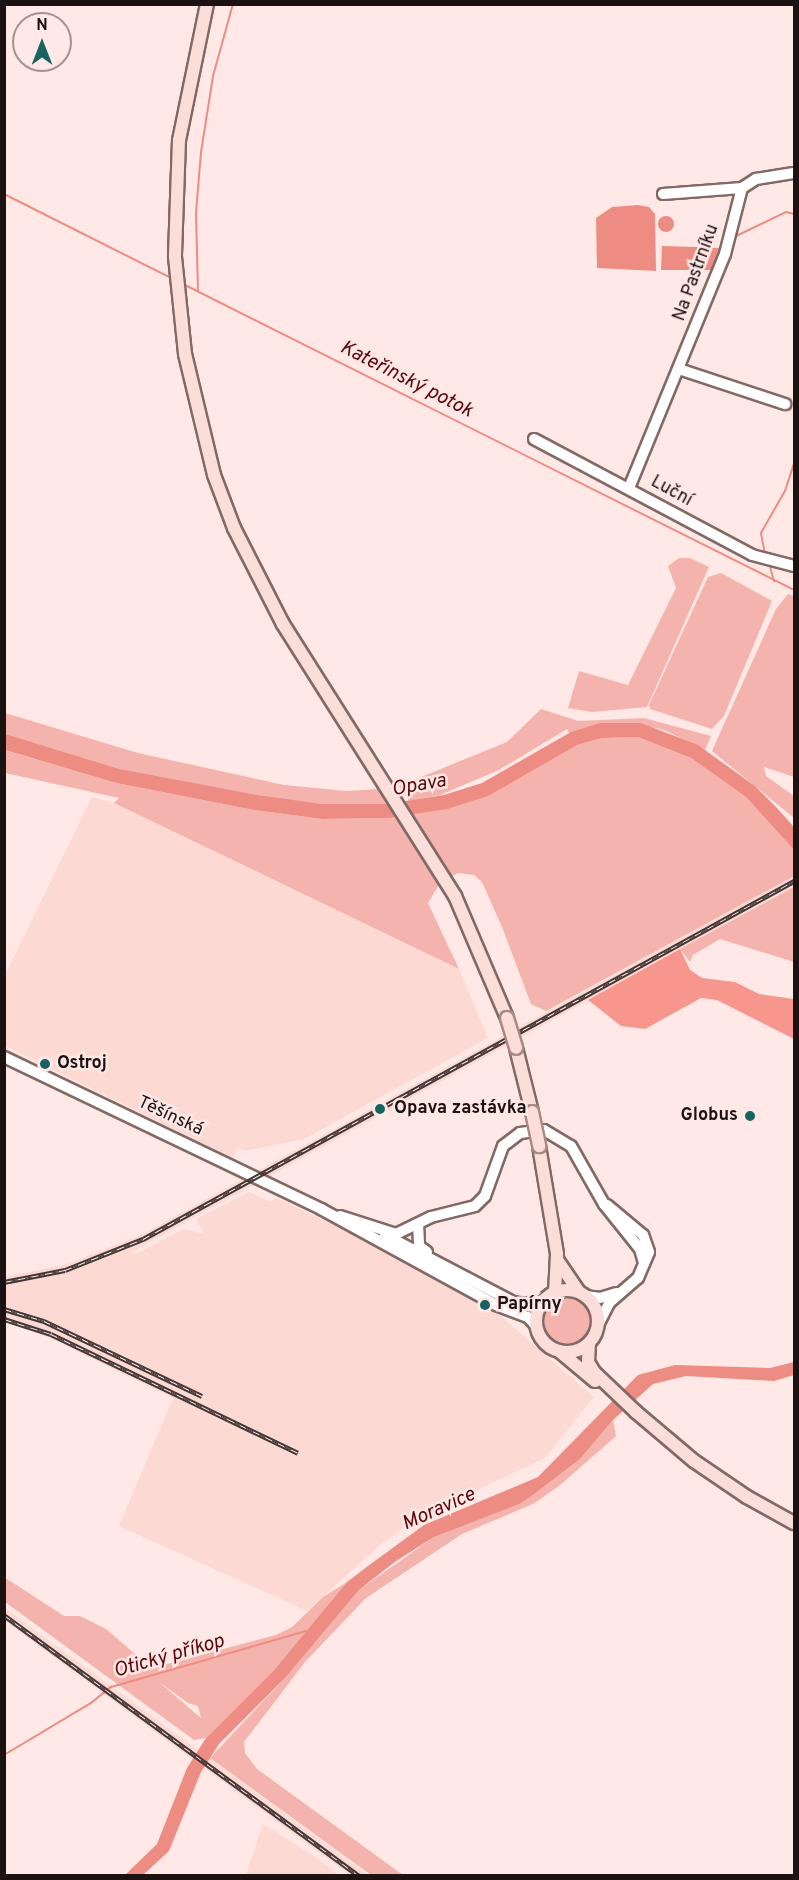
<!DOCTYPE html>
<html>
<head>
<meta charset="utf-8">
<style>
	body { margin:0 }
	#map { position:relative; width:799px; height:1880px; overflow:hidden; background:#ffe8e5; font-family:Overpass,sans-serif }
	div>[style] { position:absolute }
	[style*='--x'] { left:calc(var(--x)*1px); top:calc(var(--y)*1px); width:calc(var(--w)*1px); rotate:calc(var(--a)*1deg) }
	.built>* { inset:0; background:#fdd9d4 }
	.green>* { inset:0; background:#f4b3ac }
	.round { border-radius:50% }
	.forest>* { inset:0; background:#f7968d }
	.water>* { inset:0; background:#ed8c83 }
	.stream>* { height:2px; margin:-1px; padding:0 1px; transform-origin:1px; border-radius:1px; background:#ed8c83 }
	.roads { filter:drop-shadow(2px 0 #826966) drop-shadow(-2px 0 #826966) drop-shadow(0 2px #826966) drop-shadow(0 -2px #826966) }
	.minor>* { height:10px; margin:-5px; padding:0 5px; transform-origin:5px; border-radius:5px; background:#fff }
	.major>* { height:12px; margin:-6px; padding:0 6px; transform-origin:6px; border-radius:6px; background:#fbddda }
	.major>.ring { margin:-6px; padding:0; box-sizing:content-box; background:none; border:12px solid #fbddda; border-radius:50% }
	.rail>* { height:4.5px; margin-top:-2.25px; transform-origin:0; background:repeating-linear-gradient(90deg,#ffe8e5 0 7px,#423735 0 14px); box-sizing:border-box; border-block:2px solid #423735 }
	.bridges { filter:drop-shadow(2px 0 #ab8884) drop-shadow(-2px 0 #ab8884) drop-shadow(0 2px #ab8884) drop-shadow(0 -2px #ab8884) }
	.major-bridge>* { height:12px; margin:-6px; padding:0 6px; transform-origin:6px; border-radius:6px; background:#fbddda }
	.dots>* { width:16px; height:16px; translate:-50% -50%; box-sizing:border-box; border:3px solid #ffe8e5; border-radius:50% }
	span { translate:-50% -50%; white-space:nowrap; text-align:center; line-height:1.15; -webkit-text-stroke:5px #ffe8e5; paint-order:stroke }
	.street-label { font-size:18px; color:#1b1211 }
	.poi-label { font-size:18px; color:#1b1211; font-weight:700 }
	.left { translate:0 -50%; text-align:left }
	.right { translate:-100% -50%; text-align:right }
	.water-label { font-size:20px; color:#5d0409; font-style:italic }
	.frame { position:absolute; inset:0; border:6px solid #1b1211; pointer-events:none }
	.north { position:absolute; left:12px; top:12px; width:60px; height:60px; box-sizing:border-box; background:#ffe8e5; border:2px solid #a49290; border-radius:50%; rotate:0deg; font-size:16px; font-weight:700; line-height:24px; text-align:center; color:#1b1211 }
	.north::after { content:''; display:block; margin:auto; width:21px; height:27px; background:#156461; clip-path:polygon(50% 0,100% 100%,50% 72%,0 100%) }
</style>
</head>
<body>
<div id="map">
	<div class="built">
		<i style="clip-path:polygon(92px 797px,114px 803px,459px 969px,488px 1038px,304px 1139px,245px 1151px,238px 1148px,233px 1158px,5px 1046px,4px 977px)"></i>
		<i style="clip-path:polygon(794px 876px,794px 887px,134px 1251px,136px 1254px,183px 1229px,204px 1234px,196px 1219px,249px 1192px,270px 1202px,277px 1198px,394px 1254px,502px 1317px,594px 1397px,545px 1458px,417px 1518px,380px 1545px,307px 1611px,119px 1526px,173px 1398px,48px 1337px,5px 1322px,4px 1277px,64px 1265px,141px 1235px)"></i>
		<i style="clip-path:polygon(5px 1608px,251px 1789px,368px 1875px,349px 1875px,5px 1621px)"></i>
		<i style="clip-path:polygon(263px 1824px,311px 1854px,339px 1875px,246px 1875px)"></i>
	</div>
	<div class="green">
		<i style="clip-path:polygon(679px 558px,690px 558px,709px 567px,647px 707px,592px 712px,568px 708px,579px 671px,628px 685px,676px 588px,668px 566px)"></i>
		<i style="clip-path:polygon(721px 573px,772px 601px,724px 716px,712px 729px,650px 709px,649px 705px,708px 577px)"></i>
		<i style="clip-path:polygon(788px 594px,794px 596px,794px 777px,764px 767px,766px 776px,794px 796px,794px 818px,712px 751px,776px 609px)"></i>
		<i style="clip-path:polygon(541px 709px,578px 721px,644px 718px,711px 736px,705px 750px,664px 730px,638px 724px,569px 733px,567px 729px,499px 770px,440px 795px,409px 801px,399px 786px,507px 742px)"></i>
		<i style="clip-path:polygon(5px 713px,138px 753px,284px 785px,346px 791px,380px 789px,391px 805px,331px 805px,279px 799px,128px 772px,5px 736px)"></i>
		<i style="clip-path:polygon(638px 737px,691px 758px,746px 797px,794px 850px,794px 876px,546px 1011px,531px 1004px,502px 927px,482px 882px,474px 875px,458px 873px,440px 883px,428px 903px,459px 969px,114px 803px,119px 798px,5px 773px,4px 750px,116px 783px,254px 810px,322px 819px,388px 818px,532px 768px,577px 745px,602px 738px)"></i>
		<i style="clip-path:polygon(794px 887px,794px 962px,720px 939px,693px 955px,690px 962px,680px 949px)"></i>
		<i class="round" style="left:544px;top:1298px;width:46px;height:46px"></i>
		<i style="clip-path:polygon(613px 1420px,616px 1436px,559px 1486px,533px 1504px,462px 1534px,366px 1598px,305px 1662px,244px 1742px,245px 1753px,257px 1769px,403px 1875px,371px 1875px,210px 1758px,286px 1677px,359px 1590px,434px 1537px,537px 1492px,580px 1459px)"></i>
		<i style="clip-path:polygon(evenodd,4px 1577px,64px 1616px,80px 1616px,106px 1629px,143px 1661px,156px 1667px,276px 1635px,292px 1627px,323px 1597px,347px 1582px,274px 1670px,206px 1738px,194px 1740px,5px 1602px,4px 1577px,159px 1682px,188px 1703px,198px 1706px,201px 1718px,159px 1682px)"></i>
	</div>
	<div class="forest">
		<i style="clip-path:polygon(680px 949px,690px 970px,702px 978px,735px 982px,759px 994px,794px 999px,794px 1039px,717px 1000px,701px 998px,645px 1029px,621px 1026px,588px 1000px)"></i>
	</div>
	<div class="water">
		<i style="clip-path:polygon(638px 205px,649px 207px,655px 214px,656px 271px,597px 268px,596px 218px,612px 207px)"></i>
		<i class="round" style="left:658px;top:216px;width:16px;height:16px"></i>
		<i style="clip-path:polygon(662px 246px,696px 247px,719px 248px,711px 270px,661px 270px)"></i>
		<i style="clip-path:polygon(600px 723px,641px 723px,698px 745px,755px 786px,777px 808px,794px 827px,794px 850px,746px 797px,691px 758px,638px 737px,602px 738px,577px 745px,488px 796px,447px 809px,388px 818px,322px 819px,254px 810px,116px 783px,5px 750px,5px 734px,119px 769px,257px 795px,322px 804px,387px 804px,444px 795px,482px 783px,571px 732px)"></i>
		<i style="clip-path:polygon(794px 1362px,794px 1375px,774px 1381px,686px 1376px,653px 1384px,613px 1420px,580px 1459px,537px 1492px,519px 1504px,434px 1537px,396px 1561px,359px 1590px,286px 1677px,219px 1744px,201px 1772px,169px 1851px,143px 1875px,124px 1876px,157px 1844px,187px 1768px,206px 1738px,274px 1670px,347px 1582px,368px 1566px,424px 1525px,538px 1477px,638px 1375px,675px 1365px,770px 1368px)"></i>
	</div>
	<div class="stream">
		<i style="--x:4;--y:194;--w:189;--a:26.7"></i>
		<i style="--x:734;--y:237;--w:58;--a:-25.7"></i>
		<i style="--x:786;--y:212;--w:8;--a:14"></i>
		<i style="--x:181;--y:283;--w:686;--a:26.6"></i>
		<i style="--x:198;--y:291;--w:78;--a:-91.5"></i>
		<i style="--x:196;--y:213;--w:61;--a:-85.3"></i>
		<i style="--x:201;--y:152;--w:77;--a:-81"></i>
		<i style="--x:213;--y:76;--w:75;--a:-74.5"></i>
		<i style="--x:765;--y:554;--w:21;--a:-101"></i>
		<i style="--x:761;--y:533;--w:48;--a:-60.3"></i>
		<i style="--x:785;--y:491;--w:28;--a:-72"></i>
		<i style="--x:770;--y:567;--w:15;--a:74"></i>
		<i style="--x:4;--y:1755;--w:101;--a:-30.9"></i>
		<i style="--x:91;--y:1703;--w:26;--a:-39"></i>
		<i style="--x:111;--y:1687;--w:203;--a:-16"></i>
	</div>
	<div class="roads">
		<div class="minor">
			<i style="--x:663;--y:194;--w:79;--a:-4.3"></i>
			<i style="--x:742;--y:188;--w:17;--a:-33"></i>
			<i style="--x:756;--y:179;--w:38;--a:-9"></i>
			<i style="--x:679;--y:369;--w:112;--a:18.3"></i>
			<i style="--x:534;--y:439;--w:247;--a:28"></i>
			<i style="--x:752;--y:555;--w:43;--a:14.7"></i>
			<i style="--x:629;--y:488;--w:253;--a:-67.7"></i>
			<i style="--x:725;--y:254;--w:68;--a:-75.6"></i>
			<i style="--x:4;--y:1057;--w:352;--a:25.6"></i>
			<i style="--x:321;--y:1209;--w:200;--a:28.7"></i>
			<i style="--x:496;--y:1305;--w:34;--a:21"></i>
			<i style="--x:528;--y:1317;--w:12;--a:48"></i>
			<i style="--x:340;--y:1216;--w:59;--a:17.8"></i>
			<i style="--x:396;--y:1234;--w:39;--a:-26"></i>
			<i style="--x:431;--y:1217;--w:45;--a:-14"></i>
			<i style="--x:475;--y:1206;--w:14;--a:-45"></i>
			<i style="--x:485;--y:1196;--w:53;--a:-70.2"></i>
			<i style="--x:503;--y:1146;--w:21;--a:-37"></i>
			<i style="--x:520;--y:1133;--w:24;--a:-7"></i>
			<i style="--x:544;--y:1130;--w:31;--a:31"></i>
			<i style="--x:571;--y:1146;--w:67;--a:60.4"></i>
			<i style="--x:604;--y:1204;--w:58;--a:51.3"></i>
			<i style="--x:640;--y:1249;--w:15;--a:74"></i>
			<i style="--x:418;--y:1224;--w:22;--a:87"></i>
			<i style="--x:419;--y:1246;--w:10;--a:37"></i>
			<i style="--x:385;--y:1235;--w:144;--a:27.6"></i>
			<i style="--x:513;--y:1302;--w:12;--a:9"></i>
			<i style="--x:525;--y:1304;--w:22;--a:-13"></i>
			<i style="--x:586;--y:1296;--w:14;--a:8"></i>
			<i style="--x:600;--y:1298;--w:17;--a:-17"></i>
			<i style="--x:598;--y:1325;--w:25;--a:-63"></i>
			<i style="--x:609;--y:1303;--w:38;--a:-41"></i>
			<i style="--x:638;--y:1278;--w:28;--a:-67"></i>
			<i style="--x:649;--y:1252;--w:18;--a:-109"></i>
			<i style="--x:643;--y:1235;--w:47;--a:-140.2"></i>
		</div>
		<div class="major">
			<i style="--x:207;--y:4;--w:139;--a:101.6"></i>
			<i style="--x:179;--y:140;--w:117;--a:92"></i>
			<i style="--x:175;--y:257;--w:98;--a:84.1"></i>
			<i style="--x:185;--y:354;--w:124;--a:76.5"></i>
			<i style="--x:214;--y:475;--w:57;--a:69.3"></i>
			<i style="--x:234;--y:528;--w:108;--a:63"></i>
			<i style="--x:283;--y:624;--w:322;--a:57.7"></i>
			<i style="--x:455;--y:896;--w:133;--a:66.9"></i>
			<i style="--x:516;--y:1048;--w:66;--a:76"></i>
			<i style="--x:539;--y:1146;--w:109;--a:80.5"></i>
			<i style="--x:557;--y:1254;--w:39;--a:93"></i>
			<i style="--x:558;--y:1261;--w:37;--a:56"></i>
			<i class="ring" style="left:536px;top:1290px;width:50px;height:50px"></i>
			<i style="--x:589;--y:1343;--w:19;--a:93"></i>
			<i style="--x:588;--y:1362;--w:12;--a:59"></i>
			<i style="--x:594;--y:1372;--w:58;--a:43.6"></i>
			<i style="--x:636;--y:1412;--w:76;--a:40.2"></i>
			<i style="--x:694;--y:1461;--w:64;--a:34.2"></i>
			<i style="--x:747;--y:1497;--w:54;--a:29"></i>
			<i style="--x:559;--y:1351;--w:47;--a:39.8"></i>
		</div>
	</div>
	<div class="rail">
		<i style="--x:4;--y:1282;--w:62;--a:-11.1"></i>
		<i style="--x:65;--y:1270;--w:84;--a:-21.7"></i>
		<i style="--x:143;--y:1239;--w:743;--a:-28.81"></i>
		<i style="--x:4;--y:1309;--w:42;--a:16.7"></i>
		<i style="--x:44;--y:1321;--w:175;--a:25.4"></i>
		<i style="--x:4;--y:1319;--w:49;--a:17.7"></i>
		<i style="--x:51;--y:1334;--w:274;--a:25.7"></i>
		<i style="--x:4;--y:1615;--w:441;--a:36.3"></i>
	</div>
	<div class="bridges">
		<div class="major-bridge">
			<i style="--x:507;--y:1018;--w:31;--a:73"></i>
			<i style="--x:532;--y:1112;--w:35;--a:78"></i>
		</div>
	</div>
	<div class="dots">
		<i style="left:45px;top:1064px;background:#156461"></i>
		<i style="left:380px;top:1109px;background:#156461"></i>
		<i style="left:750px;top:1116px;background:#156461"></i>
		<i style="left:485px;top:1305px;background:#156461"></i>
	</div>
	<div class="street-label">
		<span style="left:697px;top:273px;rotate:-70deg">Na Pastrníku</span>
		<span style="left:671px;top:492px;rotate:29deg">Luční</span>
		<span style="left:170px;top:1117px;rotate:25deg">Těšínská</span>
	</div>
	<div class="poi-label">
		<span class="left" style="left:57px;top:1064px">Ostroj</span>
		<span class="left" style="left:394px;top:1109px">Opava zastávka</span>
		<span class="right" style="left:738px;top:1116px">Globus</span>
		<span class="left" style="left:497px;top:1305px">Papírny</span>
	</div>
	<div class="water-label">
		<span style="left:406px;top:380px;rotate:27deg">Kateřinský potok</span>
		<span style="left:419px;top:786px;rotate:-10deg">Opava</span>
		<span style="left:439px;top:1510px;rotate:-24deg">Moravice</span>
		<span style="left:169px;top:1657px;rotate:-16deg">Otický příkop</span>
	</div>
	<div class="frame"></div>
	<div class="north">N</div>
</div>
</body>
</html>
